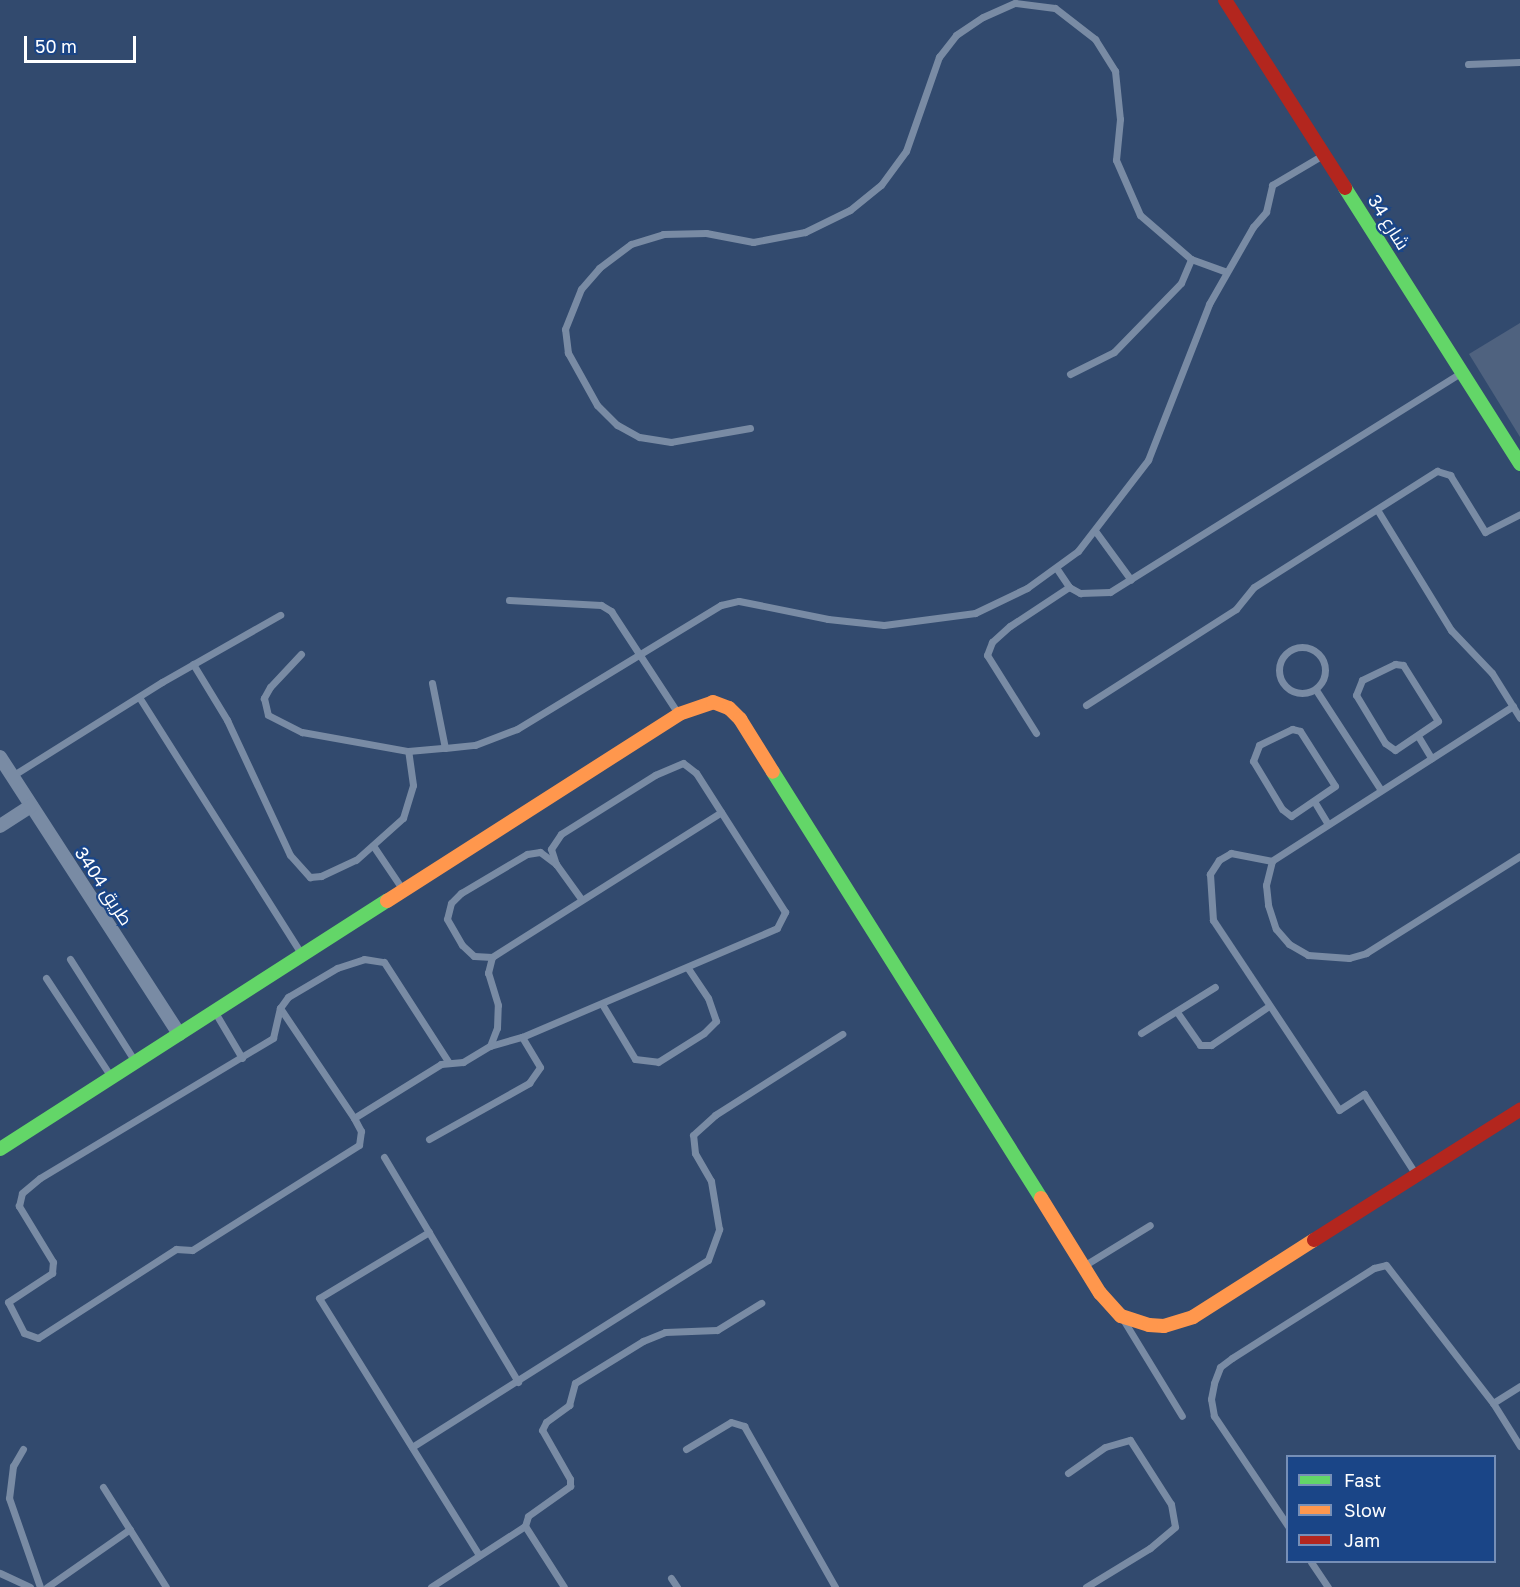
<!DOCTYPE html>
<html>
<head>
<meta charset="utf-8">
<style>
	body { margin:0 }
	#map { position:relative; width:1520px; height:1587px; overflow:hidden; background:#324a6e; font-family:"Golos Text",Cairo,sans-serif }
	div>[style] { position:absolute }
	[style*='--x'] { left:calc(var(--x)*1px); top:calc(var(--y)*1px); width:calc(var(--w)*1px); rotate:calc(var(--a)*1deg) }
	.building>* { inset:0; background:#4f627f }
	.lane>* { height:7px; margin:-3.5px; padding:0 3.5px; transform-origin:3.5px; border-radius:3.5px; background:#798ba4 }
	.lane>.ring { margin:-3.5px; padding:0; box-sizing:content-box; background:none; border:7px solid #798ba4; border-radius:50% }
	.street>* { height:14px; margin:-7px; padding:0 7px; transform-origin:7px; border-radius:7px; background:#798ba4 }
	.fast>* { height:14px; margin:-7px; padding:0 7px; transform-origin:7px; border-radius:7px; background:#63d668 }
	.slow>* { height:14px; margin:-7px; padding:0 7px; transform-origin:7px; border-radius:7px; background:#ff974d }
	.jam>* { height:14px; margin:-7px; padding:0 7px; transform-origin:7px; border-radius:7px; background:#b3261e }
	span { translate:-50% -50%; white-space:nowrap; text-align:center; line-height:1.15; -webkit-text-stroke:4.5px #1a4587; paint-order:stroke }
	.street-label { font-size:18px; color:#fff }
	.legend { position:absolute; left:1286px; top:1455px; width:210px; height:108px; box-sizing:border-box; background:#1a4587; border:2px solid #768fb7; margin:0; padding:8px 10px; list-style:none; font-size:18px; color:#fff }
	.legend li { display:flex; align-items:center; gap:12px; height:30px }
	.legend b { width:30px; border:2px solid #768fb7 }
	.scale { position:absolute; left:24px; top:36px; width:112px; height:27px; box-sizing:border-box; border:3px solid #fff; border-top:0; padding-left:8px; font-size:18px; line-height:21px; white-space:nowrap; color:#fff; -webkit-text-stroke:4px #1a4587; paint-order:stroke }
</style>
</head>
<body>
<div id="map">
	<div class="building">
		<i style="clip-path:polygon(1520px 323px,1520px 437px,1469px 354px)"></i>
	</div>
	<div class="lane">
		<i style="--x:1468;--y:64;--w:52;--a:-2.2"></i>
		<i style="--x:1070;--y:374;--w:49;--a:-26.6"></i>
		<i style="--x:1114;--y:352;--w:96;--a:-45.8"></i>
		<i style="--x:1181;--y:283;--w:26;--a:-67"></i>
		<i style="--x:750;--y:428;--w:80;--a:170"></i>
		<i style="--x:671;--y:442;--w:32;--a:-171"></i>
		<i style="--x:639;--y:437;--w:25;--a:-151"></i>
		<i style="--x:617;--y:425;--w:28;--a:-135"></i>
		<i style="--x:597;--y:405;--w:60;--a:-119.1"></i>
		<i style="--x:568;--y:353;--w:24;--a:-97"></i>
		<i style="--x:565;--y:329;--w:43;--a:-68.2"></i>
		<i style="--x:581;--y:289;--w:28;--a:-49"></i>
		<i style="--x:599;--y:268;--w:40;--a:-37"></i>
		<i style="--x:631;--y:244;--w:34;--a:-17"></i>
		<i style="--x:663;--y:234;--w:43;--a:-1.3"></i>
		<i style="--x:706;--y:233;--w:48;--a:10.8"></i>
		<i style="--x:753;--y:242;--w:53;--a:-10.9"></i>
		<i style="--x:805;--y:232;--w:50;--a:-26.1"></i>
		<i style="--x:850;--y:210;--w:40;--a:-39"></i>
		<i style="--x:881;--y:185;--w:42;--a:-53.7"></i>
		<i style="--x:906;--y:151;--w:100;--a:-70.7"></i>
		<i style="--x:939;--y:57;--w:28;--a:-52"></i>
		<i style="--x:956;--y:35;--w:32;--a:-34"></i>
		<i style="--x:983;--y:17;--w:35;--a:-24"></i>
		<i style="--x:1015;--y:3;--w:40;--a:7.1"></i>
		<i style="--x:1055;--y:8;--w:51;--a:37.8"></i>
		<i style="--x:1095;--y:39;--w:38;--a:58"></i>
		<i style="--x:1115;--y:71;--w:48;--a:84.1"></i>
		<i style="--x:1120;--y:119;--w:41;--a:95.6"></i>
		<i style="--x:1116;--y:160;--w:60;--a:66.4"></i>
		<i style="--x:1140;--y:215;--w:67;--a:40.8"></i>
		<i style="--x:1191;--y:259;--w:37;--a:20"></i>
		<i style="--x:1378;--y:511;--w:140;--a:58.5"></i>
		<i style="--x:1451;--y:630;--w:59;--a:46.4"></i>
		<i style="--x:1492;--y:673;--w:53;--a:58.1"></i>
		<i style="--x:1096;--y:532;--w:59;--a:53.9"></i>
		<i style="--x:1057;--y:569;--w:22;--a:56"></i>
		<i style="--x:1069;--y:587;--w:13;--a:29"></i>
		<i style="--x:1080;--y:593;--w:30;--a:-2"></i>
		<i style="--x:1110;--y:592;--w:413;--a:-32"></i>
		<i style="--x:509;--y:600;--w:92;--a:3.1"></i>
		<i style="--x:601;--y:605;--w:12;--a:31"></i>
		<i style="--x:611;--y:611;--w:121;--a:56.8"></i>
		<i class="ring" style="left:1279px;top:647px;width:39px;height:39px"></i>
		<i style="--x:301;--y:654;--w:45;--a:133.2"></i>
		<i style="--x:270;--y:687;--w:13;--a:119"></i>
		<i style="--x:264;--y:698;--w:17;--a:77"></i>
		<i style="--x:268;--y:715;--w:38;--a:27"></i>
		<i style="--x:302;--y:732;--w:108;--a:10.2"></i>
		<i style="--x:408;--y:751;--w:37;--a:-5"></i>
		<i style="--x:445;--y:748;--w:30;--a:-6"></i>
		<i style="--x:475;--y:745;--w:45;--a:-20.9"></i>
		<i style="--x:517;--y:729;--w:239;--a:-31.3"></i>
		<i style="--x:721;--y:605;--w:18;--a:-13"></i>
		<i style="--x:739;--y:601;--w:91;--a:11.4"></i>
		<i style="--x:828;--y:619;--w:56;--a:6.1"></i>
		<i style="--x:884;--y:625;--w:92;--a:-7.5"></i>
		<i style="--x:975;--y:613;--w:58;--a:-25.7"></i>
		<i style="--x:1027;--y:588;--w:63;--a:-36"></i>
		<i style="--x:1078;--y:551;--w:115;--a:-52.4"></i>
		<i style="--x:1148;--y:460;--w:168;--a:-68.6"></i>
		<i style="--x:1209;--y:304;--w:89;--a:-60.3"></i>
		<i style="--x:1253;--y:227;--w:20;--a:-49"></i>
		<i style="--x:1266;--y:212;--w:28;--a:-77"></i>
		<i style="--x:1272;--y:185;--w:59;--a:-30.5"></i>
		<i style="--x:193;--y:664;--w:66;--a:58.7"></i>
		<i style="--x:227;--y:720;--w:149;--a:65"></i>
		<i style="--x:290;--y:855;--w:30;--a:48"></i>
		<i style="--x:310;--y:877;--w:11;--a:-5"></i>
		<i style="--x:321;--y:876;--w:38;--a:-25"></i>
		<i style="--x:356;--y:860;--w:63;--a:-41.8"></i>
		<i style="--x:403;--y:818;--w:34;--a:-73"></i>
		<i style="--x:413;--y:785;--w:34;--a:-98"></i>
		<i style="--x:1395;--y:664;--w:8;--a:7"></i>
		<i style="--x:1403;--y:665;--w:66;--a:58"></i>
		<i style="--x:1438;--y:721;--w:52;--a:146"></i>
		<i style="--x:1395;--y:750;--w:12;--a:-145"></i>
		<i style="--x:1385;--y:743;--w:56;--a:-121.1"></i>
		<i style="--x:1356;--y:695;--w:16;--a:-68"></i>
		<i style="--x:1362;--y:680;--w:37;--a:-26"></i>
		<i style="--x:432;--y:683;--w:66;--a:78.7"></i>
		<i style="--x:1316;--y:690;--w:119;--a:57"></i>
		<i style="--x:139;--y:697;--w:303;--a:57.7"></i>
		<i style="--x:1086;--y:705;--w:178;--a:-32.6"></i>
		<i style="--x:1236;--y:609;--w:28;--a:-51"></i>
		<i style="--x:1254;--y:587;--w:217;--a:-32.4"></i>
		<i style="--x:1437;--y:471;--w:14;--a:17"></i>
		<i style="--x:1450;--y:475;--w:67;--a:58.4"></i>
		<i style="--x:1485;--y:532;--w:39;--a:-27"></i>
		<i style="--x:1513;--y:706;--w:287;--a:147.3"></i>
		<i style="--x:1272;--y:861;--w:25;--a:104"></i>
		<i style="--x:1266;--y:885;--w:20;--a:84"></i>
		<i style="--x:1268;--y:905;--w:25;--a:72"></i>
		<i style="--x:1276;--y:929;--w:20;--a:49"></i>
		<i style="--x:1289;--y:944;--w:22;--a:30"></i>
		<i style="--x:1308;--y:955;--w:41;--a:4.2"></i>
		<i style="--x:1349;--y:958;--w:18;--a:-16"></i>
		<i style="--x:1366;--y:953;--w:182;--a:-32.2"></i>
		<i style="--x:1292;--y:729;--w:8;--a:14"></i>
		<i style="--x:1300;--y:731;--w:65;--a:57.5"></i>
		<i style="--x:1335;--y:786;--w:53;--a:145.7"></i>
		<i style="--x:1291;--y:816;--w:11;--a:-142"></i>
		<i style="--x:1282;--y:809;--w:56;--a:-121.1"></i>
		<i style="--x:1253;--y:761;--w:17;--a:-69"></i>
		<i style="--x:1259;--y:745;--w:37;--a:-26"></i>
		<i style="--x:1036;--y:733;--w:92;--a:-122.1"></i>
		<i style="--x:987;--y:655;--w:14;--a:-69"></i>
		<i style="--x:992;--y:642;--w:24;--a:-42"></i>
		<i style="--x:1010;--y:626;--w:71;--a:-33.5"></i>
		<i style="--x:1418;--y:736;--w:26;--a:59"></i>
		<i style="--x:12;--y:776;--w:177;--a:-32.1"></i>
		<i style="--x:162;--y:682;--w:136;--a:-29.6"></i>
		<i style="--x:1314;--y:801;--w:27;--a:59"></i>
		<i style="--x:374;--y:847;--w:52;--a:56"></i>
		<i style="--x:1272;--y:861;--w:42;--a:-169"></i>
		<i style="--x:1231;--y:853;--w:14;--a:150"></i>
		<i style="--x:1219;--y:860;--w:17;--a:123"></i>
		<i style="--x:1210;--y:874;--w:46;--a:86.3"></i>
		<i style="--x:1213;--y:920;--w:228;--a:56.4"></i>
		<i style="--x:1339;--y:1110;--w:30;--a:-33"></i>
		<i style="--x:1364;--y:1094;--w:94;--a:57.2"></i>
		<i style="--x:556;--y:864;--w:20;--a:-143"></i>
		<i style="--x:540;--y:852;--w:13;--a:171"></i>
		<i style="--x:527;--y:854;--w:77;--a:149.4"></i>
		<i style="--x:461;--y:893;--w:14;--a:135"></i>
		<i style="--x:451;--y:903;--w:16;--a:104"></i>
		<i style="--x:447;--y:919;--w:30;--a:60"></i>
		<i style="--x:462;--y:945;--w:16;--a:43"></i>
		<i style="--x:474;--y:956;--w:18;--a:3"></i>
		<i style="--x:492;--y:957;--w:271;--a:-32.3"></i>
		<i style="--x:70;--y:959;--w:120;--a:57.6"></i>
		<i style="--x:46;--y:978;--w:116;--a:56.6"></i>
		<i style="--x:602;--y:1004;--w:64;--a:59"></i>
		<i style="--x:635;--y:1059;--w:23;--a:7"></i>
		<i style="--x:658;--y:1062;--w:54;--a:-32.2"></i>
		<i style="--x:704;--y:1033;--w:17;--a:-45"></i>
		<i style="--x:716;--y:1021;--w:24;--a:-109"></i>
		<i style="--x:708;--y:998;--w:37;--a:-124"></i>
		<i style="--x:280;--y:1008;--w:133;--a:56.1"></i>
		<i style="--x:354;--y:1118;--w:15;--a:62"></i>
		<i style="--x:361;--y:1131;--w:14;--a:98"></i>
		<i style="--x:359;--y:1145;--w:197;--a:147.8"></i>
		<i style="--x:192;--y:1250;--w:16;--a:-176"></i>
		<i style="--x:176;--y:1249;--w:164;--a:147.2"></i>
		<i style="--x:38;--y:1338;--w:15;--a:-160"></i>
		<i style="--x:24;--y:1333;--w:35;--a:-117"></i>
		<i style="--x:8;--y:1302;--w:53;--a:-33.4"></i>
		<i style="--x:52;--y:1273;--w:11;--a:-85"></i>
		<i style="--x:53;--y:1262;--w:66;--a:-121.3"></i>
		<i style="--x:19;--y:1206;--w:13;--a:-77"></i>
		<i style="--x:22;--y:1193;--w:23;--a:-40"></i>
		<i style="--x:40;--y:1178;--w:272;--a:-31"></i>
		<i style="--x:273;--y:1038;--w:31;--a:-77"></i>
		<i style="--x:280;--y:1008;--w:14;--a:-54"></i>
		<i style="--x:288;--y:997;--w:57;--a:-30.6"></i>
		<i style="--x:337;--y:968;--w:28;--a:-18"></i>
		<i style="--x:364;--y:959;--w:20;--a:9"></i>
		<i style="--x:384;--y:962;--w:120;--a:57.2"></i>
		<i style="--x:1177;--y:1012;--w:40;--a:55.1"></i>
		<i style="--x:1200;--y:1045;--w:11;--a:0"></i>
		<i style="--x:1211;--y:1045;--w:70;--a:-33.9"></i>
		<i style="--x:216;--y:1014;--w:51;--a:59.4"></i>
		<i style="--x:1141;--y:1033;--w:87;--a:-31.9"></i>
		<i style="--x:490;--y:1046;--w:19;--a:-69"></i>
		<i style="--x:497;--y:1028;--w:23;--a:-88"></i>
		<i style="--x:498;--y:1005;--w:34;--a:-107"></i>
		<i style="--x:488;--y:973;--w:16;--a:-76"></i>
		<i style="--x:354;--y:1118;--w:102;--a:-31.8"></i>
		<i style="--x:441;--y:1064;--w:22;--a:-5"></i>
		<i style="--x:463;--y:1062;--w:31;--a:-31"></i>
		<i style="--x:490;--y:1046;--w:33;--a:-16"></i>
		<i style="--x:522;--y:1037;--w:277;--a:-23.1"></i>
		<i style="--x:777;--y:928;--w:18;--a:-63"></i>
		<i style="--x:785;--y:912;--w:165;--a:-122.6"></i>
		<i style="--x:696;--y:773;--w:16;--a:-142"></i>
		<i style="--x:683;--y:763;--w:30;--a:157"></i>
		<i style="--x:655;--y:775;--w:111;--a:147.9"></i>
		<i style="--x:561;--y:834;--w:18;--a:124"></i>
		<i style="--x:551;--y:849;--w:16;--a:72"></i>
		<i style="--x:556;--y:864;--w:44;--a:54.2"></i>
		<i style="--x:429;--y:1139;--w:115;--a:-29.2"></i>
		<i style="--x:529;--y:1083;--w:19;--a:-55"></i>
		<i style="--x:540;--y:1067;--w:35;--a:-121"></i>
		<i style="--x:384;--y:1157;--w:262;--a:59.2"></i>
		<i style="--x:429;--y:1232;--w:128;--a:149"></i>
		<i style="--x:319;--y:1298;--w:303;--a:58.1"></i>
		<i style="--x:1085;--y:1265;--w:76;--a:-31.6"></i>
		<i style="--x:1124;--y:1321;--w:111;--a:58.6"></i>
		<i style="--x:1493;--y:1403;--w:32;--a:-32"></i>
		<i style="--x:412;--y:1447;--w:350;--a:-32.3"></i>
		<i style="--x:708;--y:1260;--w:33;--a:-70"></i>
		<i style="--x:719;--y:1229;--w:49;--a:-99.5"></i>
		<i style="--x:711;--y:1181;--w:32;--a:-120"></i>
		<i style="--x:695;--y:1153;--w:18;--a:-96"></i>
		<i style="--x:693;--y:1135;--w:30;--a:-42"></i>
		<i style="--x:715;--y:1115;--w:151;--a:-32.5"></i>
		<i style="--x:23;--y:1449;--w:20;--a:120"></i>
		<i style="--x:13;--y:1466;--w:32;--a:97"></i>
		<i style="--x:9;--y:1498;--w:94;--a:70.8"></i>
		<i style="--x:686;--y:1449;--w:52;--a:-31"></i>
		<i style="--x:731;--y:1422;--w:14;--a:17"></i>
		<i style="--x:744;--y:1426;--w:185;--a:60.5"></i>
		<i style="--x:1068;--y:1473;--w:45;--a:-35.1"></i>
		<i style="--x:1105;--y:1447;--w:26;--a:-16"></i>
		<i style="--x:1130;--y:1440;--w:76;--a:57.4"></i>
		<i style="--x:1171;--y:1504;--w:23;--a:80"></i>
		<i style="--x:1175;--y:1527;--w:33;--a:140"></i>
		<i style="--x:1150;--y:1548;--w:75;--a:148.6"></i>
		<i style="--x:103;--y:1487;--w:118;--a:57.8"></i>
		<i style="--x:525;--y:1526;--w:72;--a:57.4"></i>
		<i style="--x:1288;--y:1526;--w:133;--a:-123.9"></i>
		<i style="--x:1214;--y:1416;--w:17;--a:-100"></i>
		<i style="--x:1211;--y:1399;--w:16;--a:-79"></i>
		<i style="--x:1214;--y:1383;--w:17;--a:-69"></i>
		<i style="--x:1220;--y:1367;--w:15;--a:-37"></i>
		<i style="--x:1232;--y:1358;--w:168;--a:-32.4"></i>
		<i style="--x:1374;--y:1268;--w:12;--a:-14"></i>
		<i style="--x:1386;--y:1265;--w:175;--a:52.2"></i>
		<i style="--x:1493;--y:1403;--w:51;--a:57.9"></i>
		<i style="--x:1311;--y:1562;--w:30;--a:56"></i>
		<i style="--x:0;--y:1573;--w:33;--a:25"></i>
		<i style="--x:671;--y:1578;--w:11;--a:56"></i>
		<i style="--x:47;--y:1587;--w:101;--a:-34.9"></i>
		<i style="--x:431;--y:1587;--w:112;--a:-33"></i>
		<i style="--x:525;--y:1526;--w:10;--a:-73"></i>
		<i style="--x:528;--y:1516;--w:52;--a:-35.5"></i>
		<i style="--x:570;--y:1486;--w:7;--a:-90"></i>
		<i style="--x:570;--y:1479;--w:56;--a:-119.7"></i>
		<i style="--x:542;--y:1430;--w:9;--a:-63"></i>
		<i style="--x:546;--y:1422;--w:29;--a:-36"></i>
		<i style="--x:569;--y:1405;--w:23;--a:-75"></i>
		<i style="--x:575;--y:1383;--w:80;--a:-31.7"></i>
		<i style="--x:643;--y:1341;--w:24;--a:-22"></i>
		<i style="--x:665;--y:1332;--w:52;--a:-2.2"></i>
		<i style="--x:717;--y:1330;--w:52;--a:-31.5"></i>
	</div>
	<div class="street">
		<i style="--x:0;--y:757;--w:330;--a:57.1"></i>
		<i style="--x:0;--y:826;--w:37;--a:-33"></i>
	</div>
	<div class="fast">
		<i style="--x:1345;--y:188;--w:327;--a:57.6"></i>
		<i style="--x:773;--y:772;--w:503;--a:57.83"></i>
		<i style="--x:0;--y:1149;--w:460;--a:-32.7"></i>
	</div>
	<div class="slow">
		<i style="--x:387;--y:901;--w:347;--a:-32.6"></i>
		<i style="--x:679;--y:714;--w:36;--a:-19"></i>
		<i style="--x:713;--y:702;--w:17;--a:21"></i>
		<i style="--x:729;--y:708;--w:16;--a:45"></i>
		<i style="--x:740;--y:719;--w:62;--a:58.1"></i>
		<i style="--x:1041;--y:1198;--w:112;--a:58.2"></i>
		<i style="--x:1100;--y:1293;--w:31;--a:48"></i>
		<i style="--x:1121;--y:1316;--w:29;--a:18"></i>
		<i style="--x:1149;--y:1325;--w:15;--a:4"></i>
		<i style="--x:1164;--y:1326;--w:30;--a:-17"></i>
		<i style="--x:1193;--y:1317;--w:143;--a:-32.5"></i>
	</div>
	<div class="jam">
		<i style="--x:1225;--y:0;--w:223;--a:57.4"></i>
		<i style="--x:1314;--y:1240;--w:244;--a:-32.3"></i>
	</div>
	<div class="street-label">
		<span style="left:1389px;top:222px;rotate:58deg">شارع 34</span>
		<span style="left:104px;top:886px;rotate:57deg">طريق 3404</span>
	</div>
	<ul class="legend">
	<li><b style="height:8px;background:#63d668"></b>Fast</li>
	<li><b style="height:8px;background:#ff974d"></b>Slow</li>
	<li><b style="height:8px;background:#b3261e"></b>Jam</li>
	</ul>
	<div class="scale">50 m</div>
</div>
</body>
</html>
